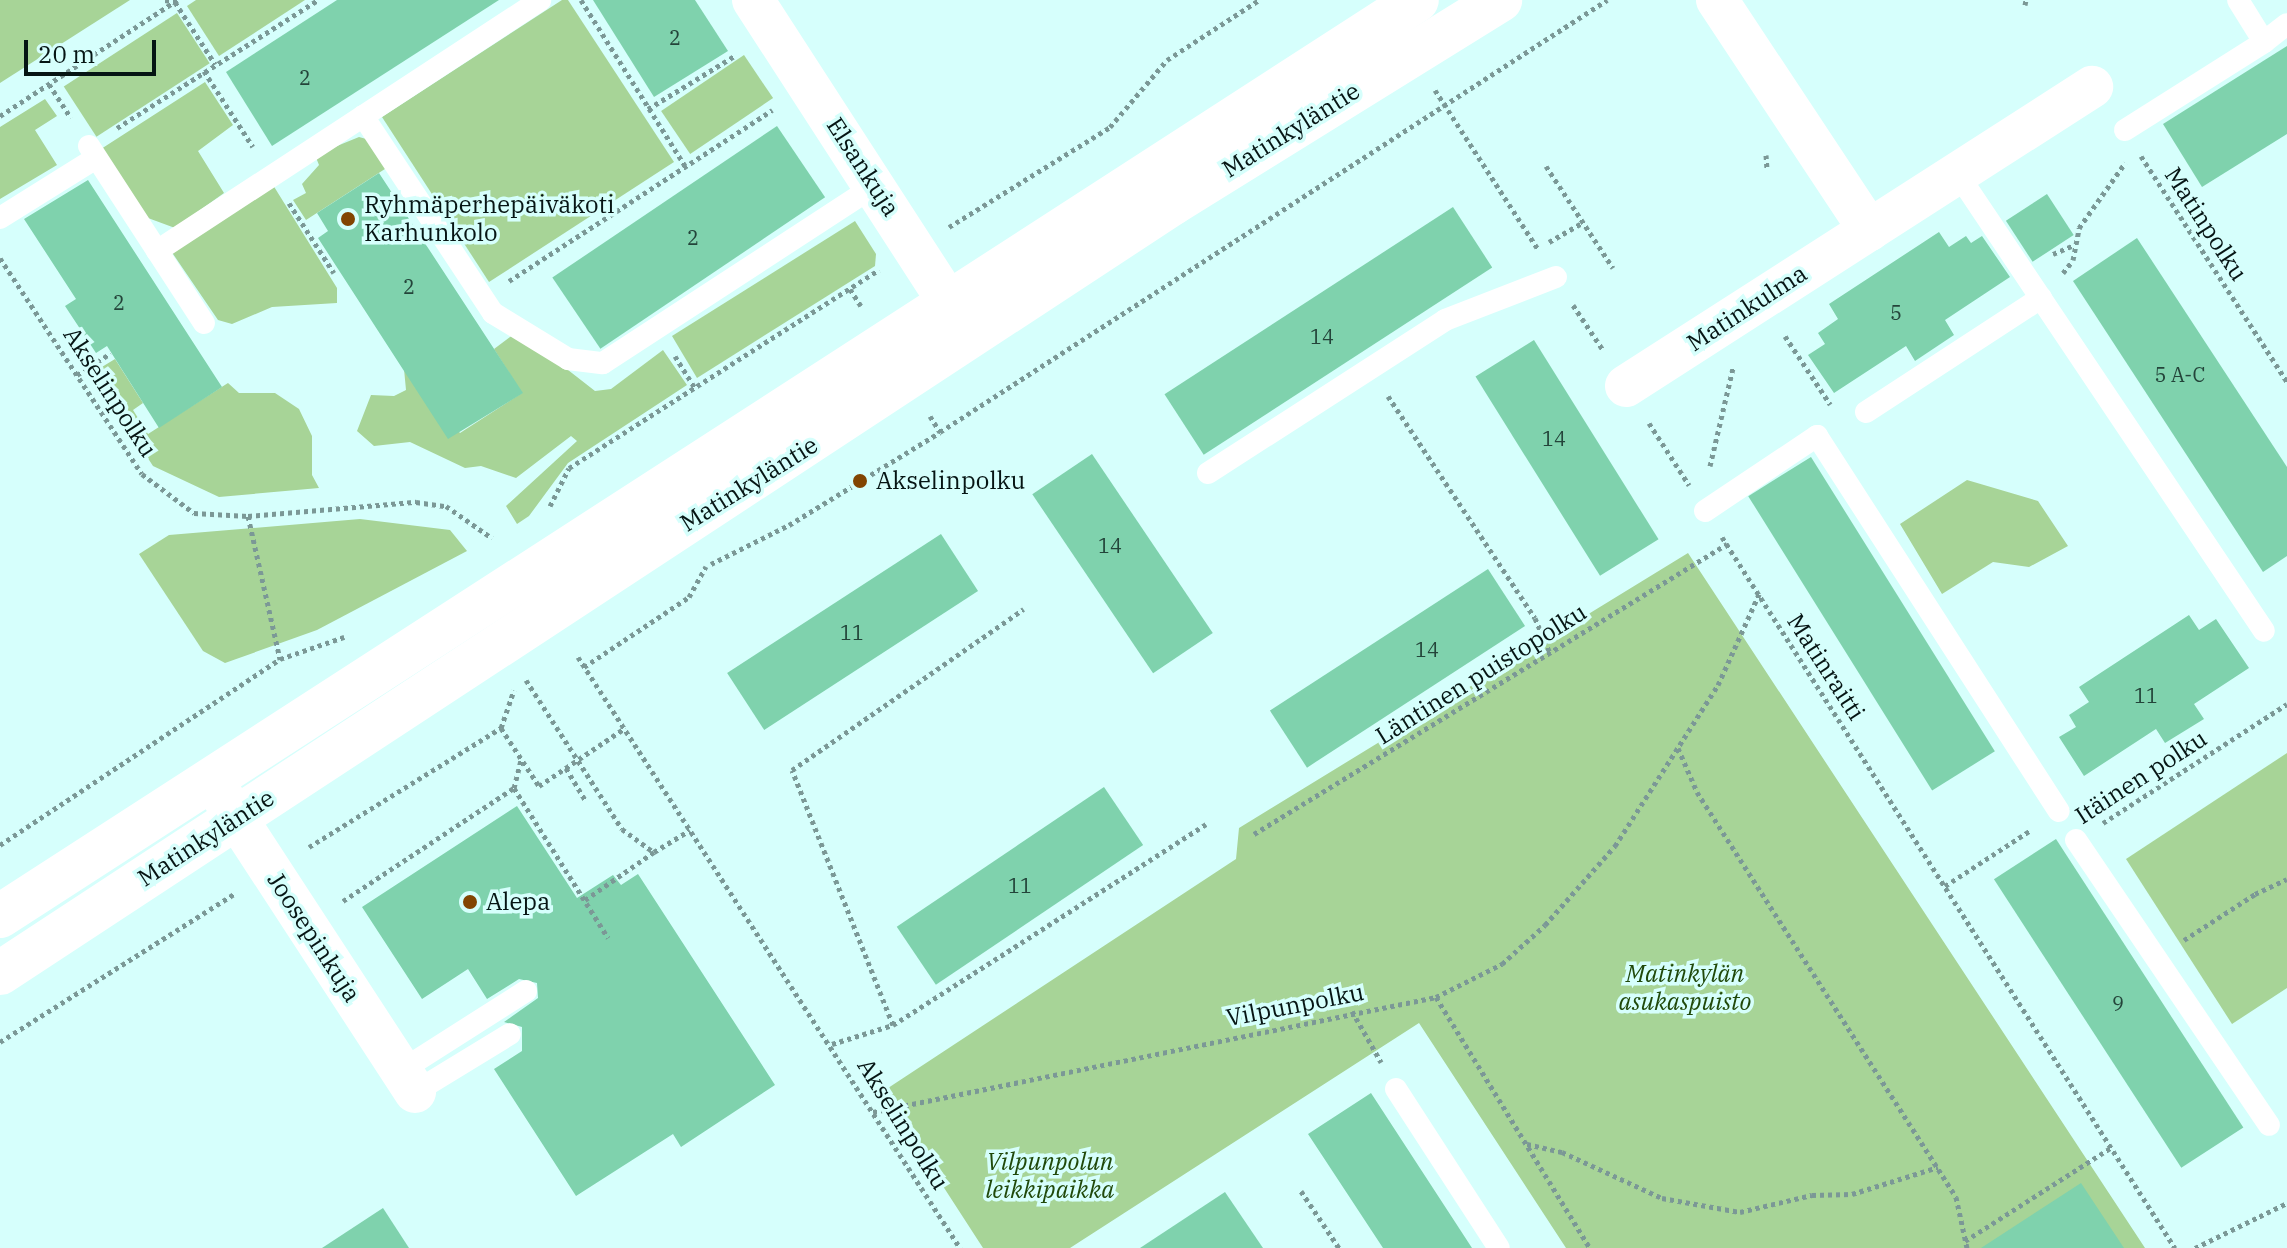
<!DOCTYPE html>
<html>
<head>
<meta charset="utf-8">
<style>
	body { margin:0 }
	#map { position:relative; width:2287px; height:1248px; overflow:hidden; background:#d6fffc; font-family:"IBM Plex Serif",serif }
	div>[style] { position:absolute }
	[style*='--x'] { left:calc(var(--x)*1px); top:calc(var(--y)*1px); width:calc(var(--w)*1px); rotate:calc(var(--a)*1deg) }
	.green>* { inset:0; background:#a7d497; transform-origin:0 0 }
	.building>* { inset:0; background:#7fd2ad; transform-origin:0 0 }
	.path>* { height:5px; margin-top:-2.5px; transform-origin:0; background:repeating-linear-gradient(90deg,#7b9896 0 4px,transparent 0 8px) }
	.lane>* { height:22px; margin:-11px; padding:0 11px; transform-origin:11px; border-radius:11px; background:#fff }
	.street>* { height:42px; margin:-21px; padding:0 21px; transform-origin:21px; border-radius:21px; background:#fff }
	.secondary>* { height:44px; margin:-22px; padding:0 22px; transform-origin:22px; border-radius:22px; background:#fff }
	.dots>* { width:22px; height:22px; translate:-50% -50%; box-sizing:border-box; border:4px solid #d6fffc; border-radius:50% }
	span { translate:-50% -50%; white-space:nowrap; text-align:center; line-height:1.15; -webkit-text-stroke:7px #d6fffc; paint-order:stroke }
	.number-label { font-size:20px; color:#24443a }
	.number-label span { -webkit-text-stroke-width:0 }
	.street-label { font-size:24px; color:#061514 }
	.poi-label { font-size:24px; color:#061514 }
	.left { translate:0 -50%; text-align:left }
	.park-label { font-size:24px; color:#20490a; font-style:italic }
	.scale { position:absolute; left:24px; top:40px; width:132px; height:36px; box-sizing:border-box; border:4px solid #061514; border-top:0; padding-left:10px; font-size:24px; line-height:28px; white-space:nowrap; color:#061514; -webkit-text-stroke:6px #d6fffc; paint-order:stroke }
</style>
</head>
<body>
<div id="map">
	<div class="green">
		<i style="clip-path:polygon(0 0,130px 0,0 83px)"></i>
		<i style="clip-path:polygon(196px 0,305px 0,219px 56px,187px 6px)"></i>
		<i style="clip-path:polygon(562px 0,568px 0,674px 162px,489px 282px,382px 117px)"></i>
		<i style="left:177px;top:13px;width:60px;height:135px;rotate:57deg"></i>
		<i style="left:744px;top:55px;width:52px;height:100px;rotate:56deg"></i>
		<i style="clip-path:polygon(205px 82px,233px 125px,198px 151px,224px 193px,175px 228px,148px 218px,101px 149px)"></i>
		<i style="clip-path:polygon(45px 99px,57px 116px,35px 130px,57px 165px,0 199px,0 127px)"></i>
		<i style="clip-path:polygon(359px 137px,370px 140px,388px 167px,306px 220px,293px 200px,306px 193px,302px 184px,319px 165px,315px 155px)"></i>
		<i style="clip-path:polygon(273px 185px,337px 288px,337px 303px,272px 307px,232px 324px,218px 320px,171px 251px)"></i>
		<i style="clip-path:polygon(855px 221px,876px 254px,875px 266px,697px 378px,672px 336px)"></i>
		<i style="clip-path:polygon(518px 331px,595px 391px,611px 389px,663px 350px,687px 385px,568px 463px,529px 516px,517px 524px,506px 506px,577px 441px,571px 436px,516px 478px,481px 466px,465px 468px,410px 442px,374px 446px,357px 431px,371px 395px,394px 396px,406px 390px,404px 369px,460px 433px,522px 393px,494px 349px)"></i>
		<i style="clip-path:polygon(115px 359px,143px 403px,133px 410px,148px 434px,228px 383px,239px 393px,275px 393px,299px 409px,312px 436px,312px 475px,319px 488px,219px 497px,153px 466px,92px 373px)"></i>
		<i style="clip-path:polygon(1967px 480px,2038px 501px,2068px 546px,2029px 567px,1993px 562px,1942px 594px,1900px 524px)"></i>
		<i style="clip-path:polygon(360px 519px,450px 530px,467px 551px,317px 630px,225px 663px,203px 651px,139px 554px,169px 535px)"></i>
		<i style="clip-path:polygon(1688px 553px,2145px 1248px,1566px 1248px,1419px 1023px,1070px 1248px,983px 1248px,882px 1092px,1236px 859px,1239px 828px)"></i>
		<i style="clip-path:polygon(2287px 753px,2287px 988px,2232px 1024px,2126px 859px)"></i>
	</div>
	<div class="building">
		<i style="clip-path:polygon(337px 0,499px 0,272px 146px,226px 72px)"></i>
		<i style="clip-path:polygon(593px 0,695px 0,728px 51px,654px 97px)"></i>
		<i style="clip-path:polygon(2287px 46px,2287px 134px,2202px 187px,2163px 124px)"></i>
		<i style="left:777px;top:126px;width:86px;height:271px;rotate:56deg"></i>
		<i style="clip-path:polygon(379px 173px,523px 393px,448px 439px,318px 238px,328px 231px,317px 213px)"></i>
		<i style="clip-path:polygon(88px 180px,222px 387px,159px 428px,107px 346px,96px 353px,65px 306px,76px 299px,24px 219px)"></i>
		<i style="left:2047px;top:194px;width:49px;height:49px;rotate:57deg"></i>
		<i style="left:1453px;top:207px;width:72px;height:344px;rotate:57deg"></i>
		<i style="clip-path:polygon(1939px 232px,1949px 247px,1966px 236px,1971px 243px,1982px 236px,2010px 277px,1945px 320px,1954px 335px,1915px 361px,1906px 346px,1834px 393px,1808px 355px,1825px 344px,1818px 333px,1838px 319px,1829px 304px)"></i>
		<i style="clip-path:polygon(2137px 238px,2287px 467px,2287px 556px,2263px 572px,2073px 281px)"></i>
		<i style="left:1534px;top:340px;width:235px;height:69px;rotate:58deg"></i>
		<i style="left:1092px;top:454px;width:216px;height:72px;rotate:56deg"></i>
		<i style="left:1811px;top:457px;width:347px;height:74px;rotate:58deg"></i>
		<i style="left:941px;top:534px;width:68px;height:255px;rotate:57deg"></i>
		<i style="left:1488px;top:569px;width:68px;height:260px;rotate:57deg"></i>
		<i style="clip-path:polygon(2189px 615px,2199px 630px,2216px 619px,2249px 668px,2194px 704px,2204px 719px,2165px 743px,2156px 729px,2084px 776px,2059px 737px,2076px 727px,2069px 715px,2089px 702px,2079px 687px)"></i>
		<i style="left:1104px;top:787px;width:70px;height:250px;rotate:56deg"></i>
		<i style="clip-path:polygon(517px 806px,577px 898px,613px 875px,621px 885px,638px 874px,775px 1085px,681px 1147px,673px 1134px,576px 1196px,494px 1069px,522px 1051px,522px 1027px,504px 1022px,538px 998px,537px 983px,519px 979px,487px 999px,468px 969px,422px 999px,362px 907px)"></i>
		<i style="left:2056px;top:839px;width:344px;height:74px;rotate:57deg"></i>
		<i style="clip-path:polygon(1371px 1093px,1414px 1159px,1472px 1248px,1383px 1248px,1308px 1134px)"></i>
		<i style="clip-path:polygon(2081px 1183px,2124px 1248px,1981px 1248px)"></i>
		<i style="clip-path:polygon(1225px 1192px,1263px 1248px,1140px 1248px)"></i>
		<i style="clip-path:polygon(383px 1208px,409px 1248px,322px 1248px)"></i>
	</div>
	<div class="path">
		<i style="--x:165;--y:0;--w:10;--a:11"></i>
		<i style="--x:175;--y:2;--w:74;--a:57.2"></i>
		<i style="--x:581;--y:0;--w:196;--a:57.9"></i>
		<i style="--x:2025;--y:5;--w:5;--a:-79"></i>
		<i style="--x:204;--y:71;--w:90;--a:57.2"></i>
		<i style="--x:49;--y:84;--w:40;--a:57.1"></i>
		<i style="--x:1435;--y:90;--w:189;--a:57.1"></i>
		<i style="--x:648;--y:109;--w:103;--a:-31.5"></i>
		<i style="--x:0;--y:116;--w:212;--a:-33.2"></i>
		<i style="--x:117;--y:128;--w:238;--a:-32.5"></i>
		<i style="--x:1766;--y:155;--w:14;--a:86"></i>
		<i style="--x:2141;--y:156;--w:269;--a:57.1"></i>
		<i style="--x:1546;--y:166;--w:122;--a:56.7"></i>
		<i style="--x:289;--y:203;--w:83;--a:57.3"></i>
		<i style="--x:949;--y:227;--w:190;--a:-31.8"></i>
		<i style="--x:1110;--y:127;--w:88;--a:-49.6"></i>
		<i style="--x:1167;--y:60;--w:110;--a:-33.1"></i>
		<i style="--x:1549;--y:242;--w:39;--a:-30"></i>
		<i style="--x:2053;--y:254;--w:21;--a:-23"></i>
		<i style="--x:0;--y:258;--w:258;--a:56.7"></i>
		<i style="--x:142;--y:474;--w:65;--a:36.9"></i>
		<i style="--x:194;--y:513;--w:54;--a:3.2"></i>
		<i style="--x:248;--y:516;--w:169;--a:-4.8"></i>
		<i style="--x:416;--y:502;--w:30;--a:8"></i>
		<i style="--x:446;--y:506;--w:56;--a:34.8"></i>
		<i style="--x:2063;--y:273;--w:16;--a:-52"></i>
		<i style="--x:2073;--y:260;--w:33;--a:-79"></i>
		<i style="--x:2079;--y:228;--w:80;--a:-54.7"></i>
		<i style="--x:509;--y:281;--w:314;--a:-33"></i>
		<i style="--x:850;--y:289;--w:20;--a:57"></i>
		<i style="--x:1573;--y:305;--w:54;--a:56.3"></i>
		<i style="--x:1785;--y:336;--w:82;--a:56.5"></i>
		<i style="--x:675;--y:356;--w:38;--a:58"></i>
		<i style="--x:77;--y:375;--w:40;--a:-32.9"></i>
		<i style="--x:1388;--y:396;--w:266;--a:56.5"></i>
		<i style="--x:1535;--y:618;--w:38;--a:67"></i>
		<i style="--x:930;--y:416;--w:19;--a:58"></i>
		<i style="--x:1649;--y:423;--w:74;--a:57.2"></i>
		<i style="--x:1710;--y:466;--w:101;--a:-76.8"></i>
		<i style="--x:550;--y:506;--w:42;--a:-63.4"></i>
		<i style="--x:569;--y:468;--w:368;--a:-32.6"></i>
		<i style="--x:248;--y:516;--w:147;--a:77.4"></i>
		<i style="--x:1722;--y:537;--w:843;--a:57.5"></i>
		<i style="--x:711;--y:564;--w:87;--a:-26.6"></i>
		<i style="--x:789;--y:525;--w:177;--a:-31.6"></i>
		<i style="--x:940;--y:432;--w:795;--a:-32.93"></i>
		<i style="--x:578;--y:657;--w:704;--a:57.12"></i>
		<i style="--x:584;--y:667;--w:126;--a:-33.7"></i>
		<i style="--x:689;--y:597;--w:35;--a:-61"></i>
		<i style="--x:526;--y:680;--w:177;--a:57.2"></i>
		<i style="--x:622;--y:829;--w:39;--a:36"></i>
		<i style="--x:654;--y:852;--w:42;--a:-31.4"></i>
		<i style="--x:501;--y:728;--w:69;--a:56.8"></i>
		<i style="--x:539;--y:786;--w:104;--a:-34"></i>
		<i style="--x:1678;--y:748;--w:48;--a:66.6"></i>
		<i style="--x:1697;--y:792;--w:481;--a:57.4"></i>
		<i style="--x:1956;--y:1197;--w:52;--a:77.8"></i>
		<i style="--x:566;--y:768;--w:39;--a:59"></i>
		<i style="--x:514;--y:788;--w:177;--a:57.9"></i>
		<i style="--x:2103;--y:823;--w:219;--a:-32.9"></i>
		<i style="--x:1254;--y:834;--w:555;--a:-31.51"></i>
		<i style="--x:0;--y:845;--w:336;--a:-33.6"></i>
		<i style="--x:280;--y:659;--w:68;--a:-19"></i>
		<i style="--x:309;--y:847;--w:226;--a:-31.8"></i>
		<i style="--x:501;--y:728;--w:40;--a:-71.1"></i>
		<i style="--x:1945;--y:886;--w:103;--a:-33.1"></i>
		<i style="--x:585;--y:900;--w:84;--a:-34.8"></i>
		<i style="--x:343;--y:901;--w:205;--a:-33.5"></i>
		<i style="--x:514;--y:788;--w:30;--a:-76"></i>
		<i style="--x:2184;--y:940;--w:85;--a:-32.9"></i>
		<i style="--x:2255;--y:894;--w:35;--a:-25"></i>
		<i style="--x:1436;--y:997;--w:74;--a:-26.6"></i>
		<i style="--x:1502;--y:964;--w:58;--a:-42.2"></i>
		<i style="--x:1545;--y:925;--w:106;--a:-48.5"></i>
		<i style="--x:1615;--y:846;--w:191;--a:-57.4"></i>
		<i style="--x:1718;--y:685;--w:100;--a:-65.7"></i>
		<i style="--x:1352;--y:1011;--w:59;--a:60.4"></i>
		<i style="--x:893;--y:1025;--w:274;--a:-111.6"></i>
		<i style="--x:792;--y:770;--w:282;--a:-34.8"></i>
		<i style="--x:0;--y:1042;--w:279;--a:-32.3"></i>
		<i style="--x:832;--y:1044;--w:64;--a:-17.3"></i>
		<i style="--x:893;--y:1025;--w:372;--a:-32.7"></i>
		<i style="--x:873;--y:1112;--w:575;--a:-11.54"></i>
		<i style="--x:1436;--y:997;--w:294;--a:58.5"></i>
		<i style="--x:1527;--y:1144;--w:36;--a:13"></i>
		<i style="--x:1562;--y:1152;--w:110;--a:24.7"></i>
		<i style="--x:1662;--y:1198;--w:79;--a:10.2"></i>
		<i style="--x:1740;--y:1212;--w:74;--a:-13.3"></i>
		<i style="--x:1812;--y:1195;--w:40;--a:-1.4"></i>
		<i style="--x:1852;--y:1194;--w:90;--a:-17.4"></i>
		<i style="--x:1301;--y:1191;--w:69;--a:56.3"></i>
		<i style="--x:1965;--y:1241;--w:174;--a:-32.6"></i>
		<i style="--x:2195;--y:1248;--w:102;--a:-26.1"></i>
	</div>
	<div class="lane">
		<i style="--x:2264;--y:42;--w:29;--a:-38"></i>
		<i style="--x:363;--y:116;--w:236;--a:56.6"></i>
		<i style="--x:493;--y:313;--w:88;--a:31.5"></i>
		<i style="--x:568;--y:359;--w:35;--a:7"></i>
		<i style="--x:603;--y:363;--w:325;--a:-33.1"></i>
		<i style="--x:2125;--y:130;--w:165;--a:-32.3"></i>
		<i style="--x:2264;--y:42;--w:49;--a:-121.8"></i>
		<i style="--x:89;--y:146;--w:211;--a:57"></i>
		<i style="--x:1957;--y:173;--w:551;--a:56.17"></i>
		<i style="--x:0;--y:218;--w:113;--a:-32"></i>
		<i style="--x:157;--y:251;--w:458;--a:-33.2"></i>
		<i style="--x:1866;--y:412;--w:209;--a:-33.1"></i>
		<i style="--x:1208;--y:473;--w:282;--a:-32.8"></i>
		<i style="--x:1445;--y:320;--w:119;--a:-21.2"></i>
		<i style="--x:1705;--y:511;--w:135;--a:-33.8"></i>
		<i style="--x:1817;--y:436;--w:446;--a:57.2"></i>
		<i style="--x:2076;--y:840;--w:344;--a:55.9"></i>
		<i style="--x:402;--y:1070;--w:147;--a:-32.5"></i>
		<i style="--x:1396;--y:1089;--w:189;--a:57.1"></i>
		<i style="--x:415;--y:1092;--w:111;--a:-31.4"></i>
	</div>
	<div class="street">
		<i style="--x:753;--y:0;--w:396;--a:57.1"></i>
		<i style="--x:1717;--y:0;--w:276;--a:56.5"></i>
		<i style="--x:1626;--y:386;--w:554;--a:-32.69"></i>
		<i style="--x:213;--y:782;--w:370;--a:56.9"></i>
	</div>
	<div class="secondary">
		<i style="--x:0;--y:916;--w:1687;--a:-32.88"></i>
		<i style="--x:0;--y:973;--w:1403;--a:-33.28"></i>
		<i style="--x:1173;--y:203;--w:385;--a:-31.8"></i>
	</div>
	<div class="dots">
		<i style="left:348px;top:219px;background:#824502"></i>
		<i style="left:860px;top:481px;background:#824502"></i>
		<i style="left:470px;top:902px;background:#824502"></i>
	</div>
	<div class="number-label">
		<span style="left:675px;top:37px">2</span>
		<span style="left:305px;top:77px">2</span>
		<span style="left:693px;top:237px">2</span>
		<span style="left:409px;top:286px">2</span>
		<span style="left:119px;top:302px">2</span>
		<span style="left:1896px;top:312px">5</span>
		<span style="left:1322px;top:336px">14</span>
		<span style="left:2180px;top:374px">5 A-C</span>
		<span style="left:1554px;top:438px">14</span>
		<span style="left:1110px;top:545px">14</span>
		<span style="left:852px;top:632px">11</span>
		<span style="left:1427px;top:649px">14</span>
		<span style="left:2146px;top:695px">11</span>
		<span style="left:1020px;top:885px">11</span>
		<span style="left:2118px;top:1003px">9</span>
	</div>
	<div class="street-label">
		<span style="left:1291px;top:130px;rotate:-32deg">Matinkyläntie</span>
		<span style="left:863px;top:167px;rotate:57deg">Elsankuja</span>
		<span style="left:2206px;top:224px;rotate:57deg">Matinpolku</span>
		<span style="left:1747px;top:308px;rotate:-33deg">Matinkulma</span>
		<span style="left:110px;top:392px;rotate:57deg">Akselinpolku</span>
		<span style="left:749px;top:484px;rotate:-32deg">Matinkyläntie</span>
		<span style="left:1826px;top:667px;rotate:57deg">Matinraitti</span>
		<span style="left:1481px;top:674px;rotate:-32deg">Läntinen puistopolku</span>
		<span style="left:2141px;top:777px;rotate:-33deg">Itäinen polku</span>
		<span style="left:206px;top:838px;rotate:-33deg">Matinkyläntie</span>
		<span style="left:314px;top:937px;rotate:57deg">Joosepinkuja</span>
		<span style="left:1295px;top:1005px;rotate:-11deg">Vilpunpolku</span>
		<span style="left:903px;top:1124px;rotate:58deg">Akselinpolku</span>
	</div>
	<div class="poi-label">
		<span class="left" style="left:364px;top:219px">Ryhmäperhepäiväkoti<br>Karhunkolo</span>
		<span class="left" style="left:876px;top:481px">Akselinpolku</span>
		<span class="left" style="left:486px;top:902px">Alepa</span>
	</div>
	<div class="park-label">
		<span style="left:1685px;top:988px">Matinkylän<br>asukaspuisto</span>
		<span style="left:1050px;top:1176px">Vilpunpolun<br>leikkipaikka</span>
	</div>
	<div class="scale">20 m</div>
</div>
</body>
</html>
